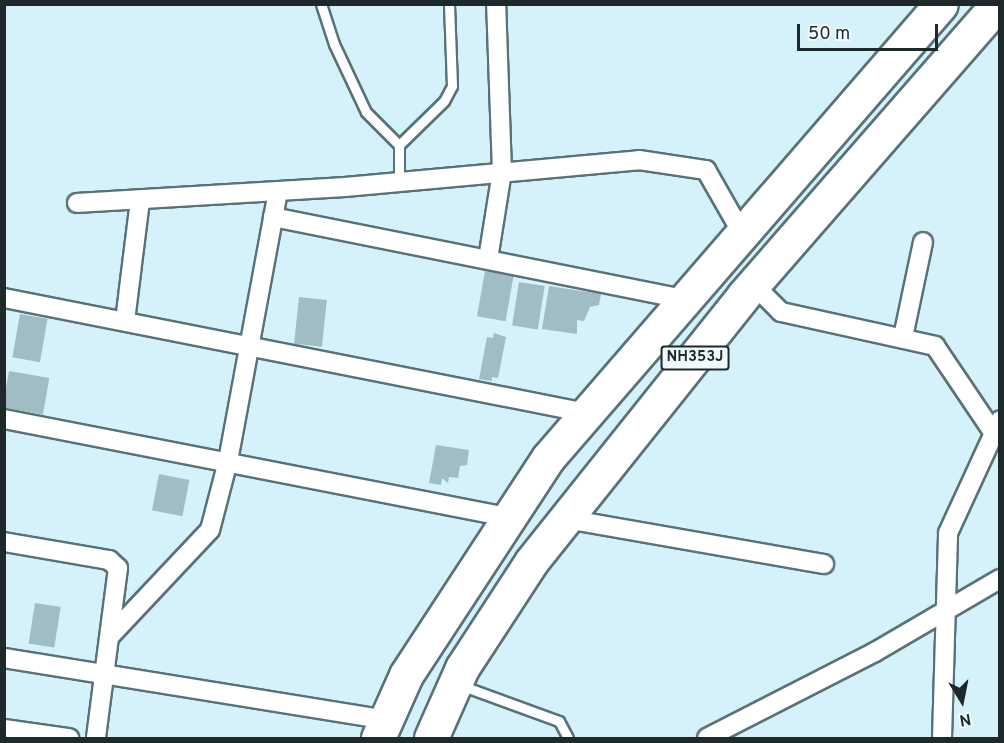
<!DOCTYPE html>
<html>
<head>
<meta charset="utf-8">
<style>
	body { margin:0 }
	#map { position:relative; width:1004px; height:743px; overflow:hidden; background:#d5f1f9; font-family:Overpass,sans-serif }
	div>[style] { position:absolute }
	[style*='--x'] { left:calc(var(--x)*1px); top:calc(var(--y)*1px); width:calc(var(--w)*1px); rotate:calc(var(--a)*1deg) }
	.building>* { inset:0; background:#a1bdc4; transform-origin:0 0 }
	.roads { filter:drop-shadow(2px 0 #597279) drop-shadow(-2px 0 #597279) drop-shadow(0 2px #597279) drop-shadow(0 -2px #597279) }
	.lane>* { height:9px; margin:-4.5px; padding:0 4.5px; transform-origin:4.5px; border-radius:4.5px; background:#fff }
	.street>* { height:18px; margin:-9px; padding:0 9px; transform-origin:9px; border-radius:9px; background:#fff }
	.highway>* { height:33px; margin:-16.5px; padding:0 16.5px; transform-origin:16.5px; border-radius:16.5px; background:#fff }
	span { translate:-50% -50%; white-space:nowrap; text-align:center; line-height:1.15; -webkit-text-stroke:4.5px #f0fbfe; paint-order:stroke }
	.shield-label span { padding:2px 4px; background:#f0fbfe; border:2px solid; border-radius:4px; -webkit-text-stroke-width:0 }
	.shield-label { font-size:15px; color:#1e292c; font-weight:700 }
	.frame { position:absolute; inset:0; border:6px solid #1e292c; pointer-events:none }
	.north { position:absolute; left:932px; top:671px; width:60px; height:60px; -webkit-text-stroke:4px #f0fbfe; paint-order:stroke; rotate:170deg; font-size:16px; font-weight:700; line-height:24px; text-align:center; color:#1e292c }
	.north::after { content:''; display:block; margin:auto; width:21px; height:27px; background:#1e292c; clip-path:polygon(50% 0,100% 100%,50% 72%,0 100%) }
	.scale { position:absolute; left:797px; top:24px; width:141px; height:27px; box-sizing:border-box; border:3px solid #1e292c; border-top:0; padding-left:8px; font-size:18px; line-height:21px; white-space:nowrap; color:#1e292c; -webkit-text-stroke:4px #f0fbfe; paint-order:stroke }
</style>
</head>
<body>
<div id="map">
	<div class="building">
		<i style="left:485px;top:271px;width:29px;height:46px;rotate:10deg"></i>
		<i style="left:519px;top:282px;width:26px;height:44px;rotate:9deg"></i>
		<i style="clip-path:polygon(549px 286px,601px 294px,599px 305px,590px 307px,584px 321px,577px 320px,577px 334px,542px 329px)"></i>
		<i style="left:299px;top:297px;width:28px;height:47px;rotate:6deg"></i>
		<i style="left:20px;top:314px;width:28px;height:44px;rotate:10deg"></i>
		<i style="clip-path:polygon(494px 333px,506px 337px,498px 378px,492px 377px,492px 381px,479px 379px,487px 337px,493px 338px)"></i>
		<i style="left:9px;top:371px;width:41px;height:37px;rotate:10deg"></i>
		<i style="clip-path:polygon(436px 445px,469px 450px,467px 465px,460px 466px,458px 478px,449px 477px,448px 483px,442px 478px,441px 485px,429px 483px)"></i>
		<i style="left:159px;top:474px;width:31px;height:37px;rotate:11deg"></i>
		<i style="left:35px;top:603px;width:26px;height:41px;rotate:9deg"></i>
	</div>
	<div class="roads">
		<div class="lane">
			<i style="--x:321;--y:4;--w:42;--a:72"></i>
			<i style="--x:334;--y:44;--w:75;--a:64.8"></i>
			<i style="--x:366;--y:112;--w:47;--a:45"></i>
			<i style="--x:399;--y:145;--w:36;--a:90"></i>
			<i style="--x:399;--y:145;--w:63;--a:-44.4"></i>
			<i style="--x:444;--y:101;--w:17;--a:-62"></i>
			<i style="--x:452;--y:86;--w:82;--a:-92.1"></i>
			<i style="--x:460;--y:685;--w:105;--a:20"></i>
			<i style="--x:559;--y:721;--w:19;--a:62"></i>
		</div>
		<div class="street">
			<i style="--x:77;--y:203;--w:268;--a:-3.4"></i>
			<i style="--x:345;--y:187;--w:295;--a:-5.2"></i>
			<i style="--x:639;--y:160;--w:68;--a:8.5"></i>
			<i style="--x:706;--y:170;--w:73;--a:60.3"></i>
			<i style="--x:273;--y:217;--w:420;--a:11.3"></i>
			<i style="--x:488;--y:259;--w:88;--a:-80.9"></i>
			<i style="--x:502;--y:172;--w:168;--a:-92"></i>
			<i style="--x:754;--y:285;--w:38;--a:45"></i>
			<i style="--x:781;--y:312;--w:158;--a:12.4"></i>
			<i style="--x:935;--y:346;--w:104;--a:56"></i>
			<i style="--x:993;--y:432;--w:7;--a:0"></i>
			<i style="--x:4;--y:298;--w:594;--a:11.16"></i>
			<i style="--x:125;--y:321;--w:122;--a:-82.9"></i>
			<i style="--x:903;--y:337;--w:97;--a:-78.1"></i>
			<i style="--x:4;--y:419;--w:512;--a:11.02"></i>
			<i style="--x:566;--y:519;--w:262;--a:9.9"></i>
			<i style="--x:4;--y:542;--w:107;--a:9.7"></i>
			<i style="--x:109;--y:560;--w:12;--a:42"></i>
			<i style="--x:118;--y:568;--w:171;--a:97.4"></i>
			<i style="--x:111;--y:635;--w:144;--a:-46.7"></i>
			<i style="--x:210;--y:530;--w:71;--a:-75.4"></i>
			<i style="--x:228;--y:461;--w:274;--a:-79.5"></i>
			<i style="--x:4;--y:658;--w:386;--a:9.2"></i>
			<i style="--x:4;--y:729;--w:66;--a:7.9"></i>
			<i style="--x:707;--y:738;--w:189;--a:-27.1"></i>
			<i style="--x:875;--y:652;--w:145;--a:-30.3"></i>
			<i style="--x:942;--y:738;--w:205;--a:-88.3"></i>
			<i style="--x:948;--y:533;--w:124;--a:-65.3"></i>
		</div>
		<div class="highway">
			<i style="--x:378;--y:738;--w:69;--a:-66"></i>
			<i style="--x:406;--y:675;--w:259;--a:-56.8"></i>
			<i style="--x:548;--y:458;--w:600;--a:-49.12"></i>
			<i style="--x:431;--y:738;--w:77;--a:-66.1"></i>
			<i style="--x:462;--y:668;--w:126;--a:-56.9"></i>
			<i style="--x:531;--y:562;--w:340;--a:-51.4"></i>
			<i style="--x:743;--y:296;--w:388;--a:-48.9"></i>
		</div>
	</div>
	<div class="shield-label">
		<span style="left:695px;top:358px">NH353J</span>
	</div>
	<div class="frame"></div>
	<div class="north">N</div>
	<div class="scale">50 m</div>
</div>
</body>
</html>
